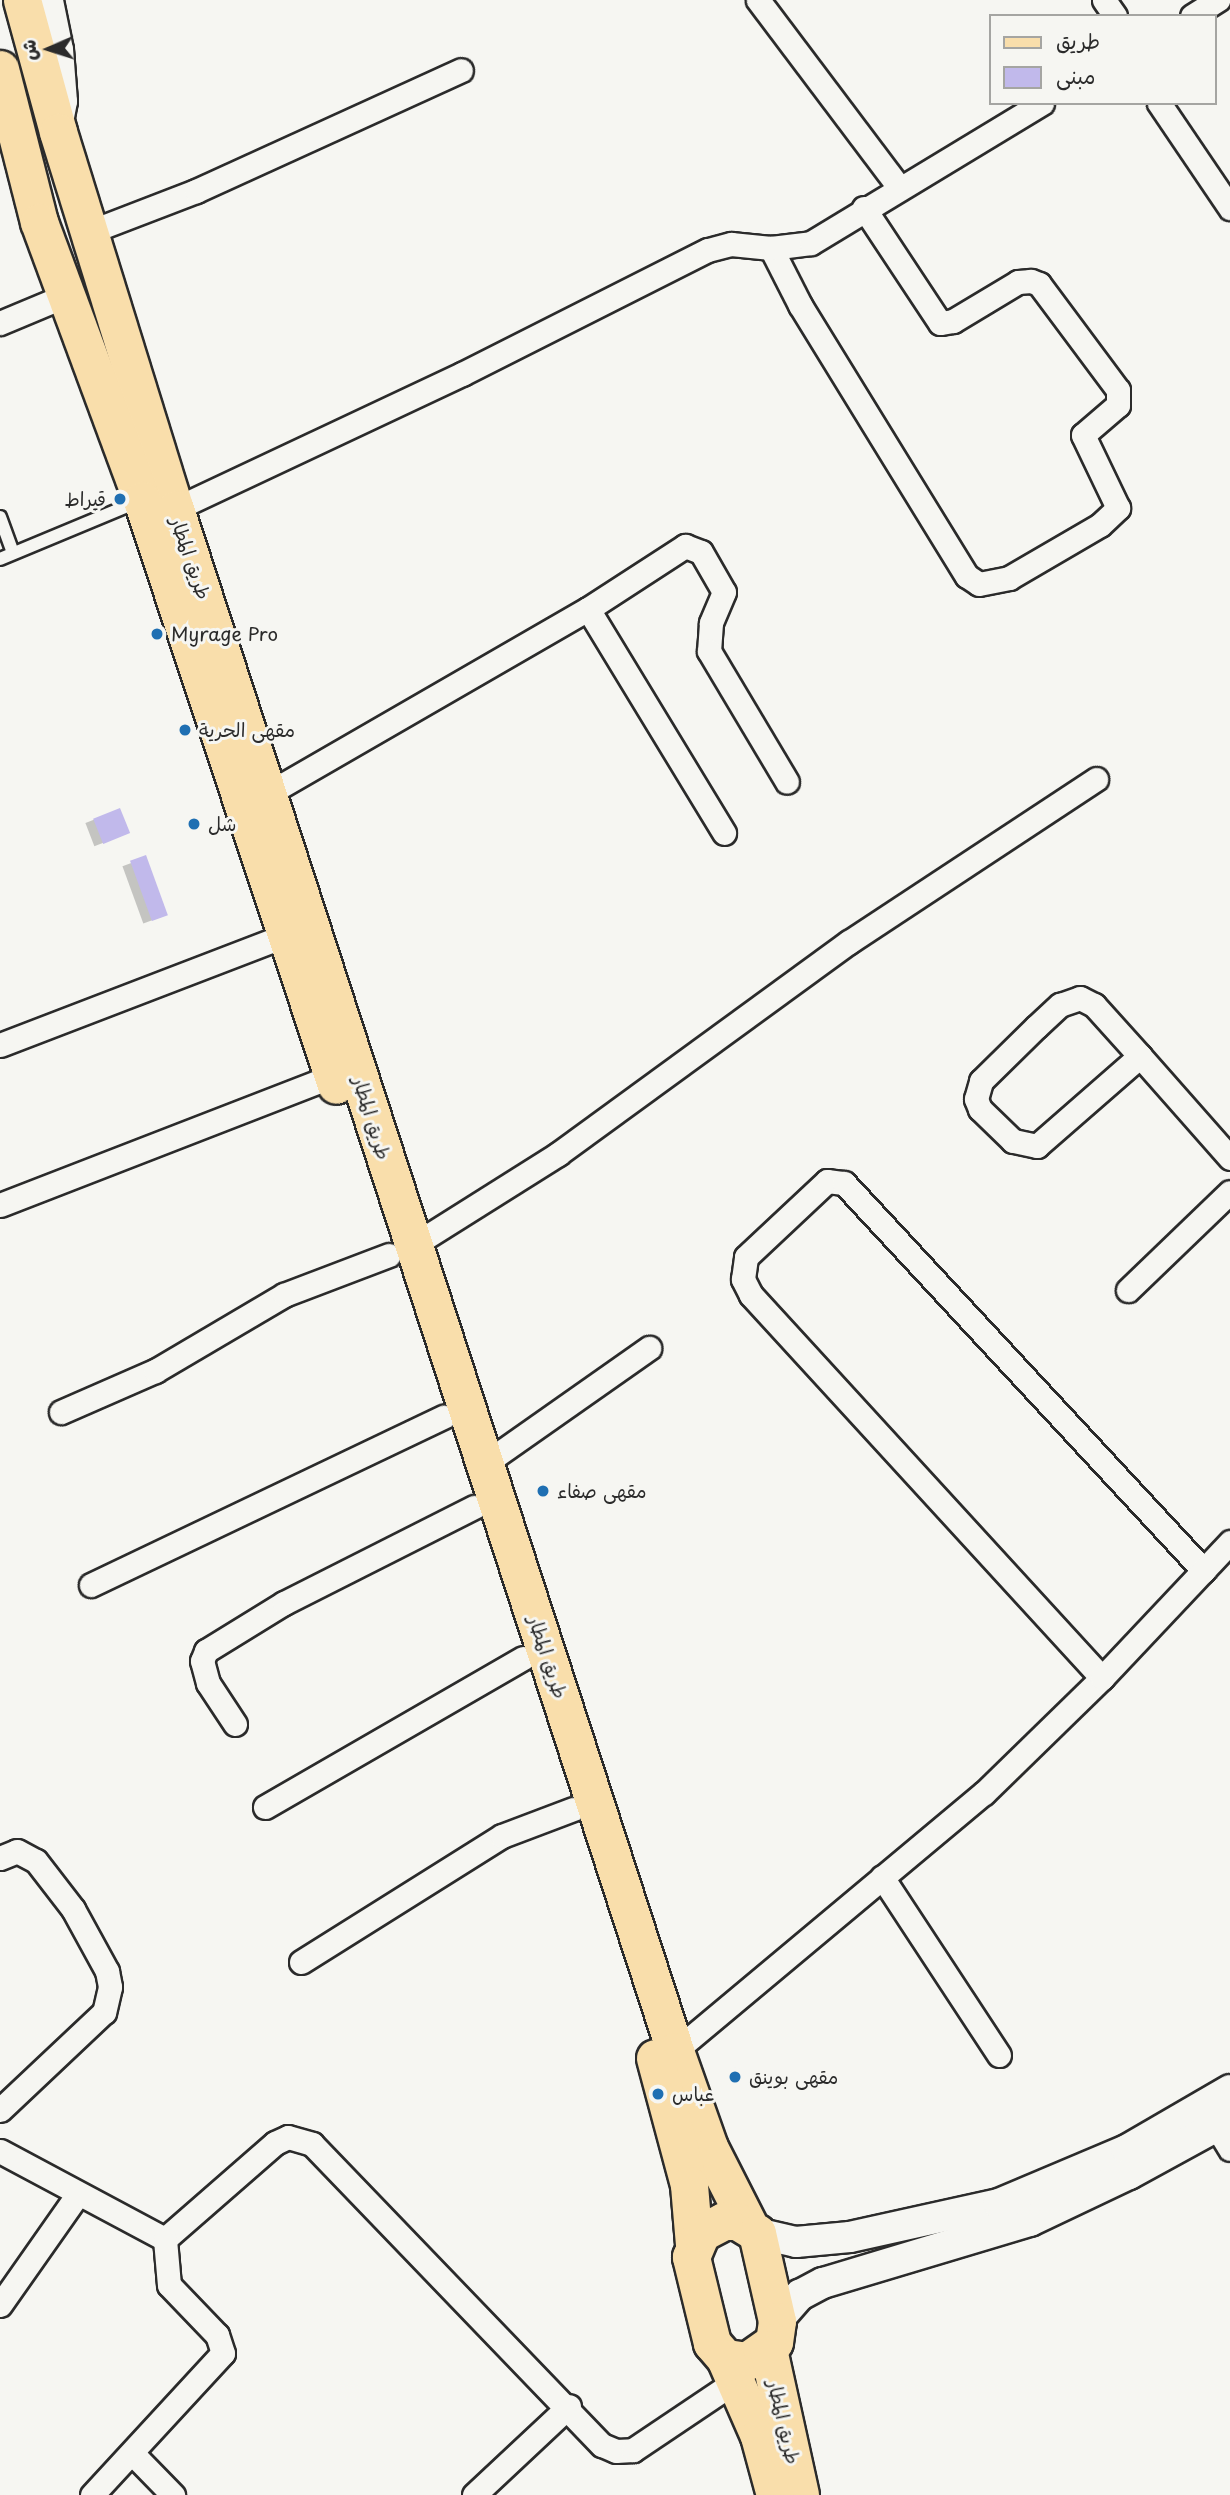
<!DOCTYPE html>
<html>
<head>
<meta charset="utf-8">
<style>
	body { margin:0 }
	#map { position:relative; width:1230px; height:2495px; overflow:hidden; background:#f6f6f2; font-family:"Playpen Sans","Playpen Sans Arabic",sans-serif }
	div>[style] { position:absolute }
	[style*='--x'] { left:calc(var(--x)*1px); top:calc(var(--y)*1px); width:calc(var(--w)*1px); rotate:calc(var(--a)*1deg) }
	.shadow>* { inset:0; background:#0003; transform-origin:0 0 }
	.building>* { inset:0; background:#c1b9eb; transform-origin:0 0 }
	.roads { filter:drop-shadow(2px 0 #2b2b2b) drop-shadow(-2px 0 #2b2b2b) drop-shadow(0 2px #2b2b2b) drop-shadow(0 -2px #2b2b2b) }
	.service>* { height:12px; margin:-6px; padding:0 6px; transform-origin:6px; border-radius:6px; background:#f6f6f2 }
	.minor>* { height:23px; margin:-11.5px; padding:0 11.5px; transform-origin:11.5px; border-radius:11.5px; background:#f6f6f2 }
	.tertiary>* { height:30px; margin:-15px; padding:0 15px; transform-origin:15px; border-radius:15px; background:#f6f6f2 }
	.primary>* { height:37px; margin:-18.5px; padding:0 18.5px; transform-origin:18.5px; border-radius:18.5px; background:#f9deab }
	.dots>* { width:19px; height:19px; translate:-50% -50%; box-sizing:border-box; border:4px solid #f6f6f2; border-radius:50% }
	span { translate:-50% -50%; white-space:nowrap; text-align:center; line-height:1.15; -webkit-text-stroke:6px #f6f6f2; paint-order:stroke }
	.poi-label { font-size:19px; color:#2b2b2b }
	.right { translate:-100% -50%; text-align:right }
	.left { translate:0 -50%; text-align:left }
	.street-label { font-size:19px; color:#2b2b2b }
	.legend { position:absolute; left:989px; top:14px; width:228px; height:91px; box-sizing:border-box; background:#f6f6f2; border:2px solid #a5a5a2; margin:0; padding:9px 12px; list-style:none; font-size:21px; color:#2b2b2b }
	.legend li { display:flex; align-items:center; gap:14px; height:35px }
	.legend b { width:35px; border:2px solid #a5a5a2 }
	.north { position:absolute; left:14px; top:14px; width:70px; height:70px; -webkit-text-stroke:5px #f6f6f2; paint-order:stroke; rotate:267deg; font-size:19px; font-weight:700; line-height:28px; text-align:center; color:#2b2b2b }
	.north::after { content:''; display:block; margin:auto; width:24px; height:32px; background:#2b2b2b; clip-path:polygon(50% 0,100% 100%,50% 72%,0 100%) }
</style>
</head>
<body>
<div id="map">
	<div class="shadow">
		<i style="left:119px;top:810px;width:25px;height:36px;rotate:69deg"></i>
		<i style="left:145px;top:858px;width:61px;height:24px;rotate:70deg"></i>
	</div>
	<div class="building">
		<i style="left:120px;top:808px;width:27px;height:29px;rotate:68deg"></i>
		<i style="left:146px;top:855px;width:64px;height:17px;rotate:70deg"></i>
	</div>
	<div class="roads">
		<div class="service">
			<i style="--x:0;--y:517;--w:38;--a:70"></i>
			<i style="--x:0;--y:559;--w:151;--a:-22.6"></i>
		</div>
		<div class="minor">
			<i style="--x:51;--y:0;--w:50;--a:78.5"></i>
			<i style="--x:61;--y:49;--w:52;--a:85.6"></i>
			<i style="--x:65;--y:101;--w:15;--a:101"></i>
			<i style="--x:758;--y:0;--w:234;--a:53"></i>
			<i style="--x:1104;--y:0;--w:19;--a:55"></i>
			<i style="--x:1192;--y:16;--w:31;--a:-32"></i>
			<i style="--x:1159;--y:103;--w:127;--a:55.9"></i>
			<i style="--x:92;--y:231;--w:111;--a:-21"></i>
			<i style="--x:196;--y:191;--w:291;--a:-24.5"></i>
			<i style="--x:771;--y:248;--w:64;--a:63"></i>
			<i style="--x:800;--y:305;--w:318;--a:58.4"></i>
			<i style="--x:967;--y:576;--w:14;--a:34"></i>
			<i style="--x:979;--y:584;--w:31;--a:-11"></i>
			<i style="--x:1009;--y:578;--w:105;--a:-30.2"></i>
			<i style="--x:1100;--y:525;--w:25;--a:-43"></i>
			<i style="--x:1118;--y:508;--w:81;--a:-115.6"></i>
			<i style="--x:1083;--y:435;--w:46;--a:-40.6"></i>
			<i style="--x:1118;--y:405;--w:15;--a:-90"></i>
			<i style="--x:1118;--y:390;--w:132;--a:-126.7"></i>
			<i style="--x:1039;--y:284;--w:9;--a:-159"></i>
			<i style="--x:1031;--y:281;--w:13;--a:176"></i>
			<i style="--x:1018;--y:282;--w:76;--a:149"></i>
			<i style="--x:953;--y:321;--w:13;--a:171"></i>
			<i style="--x:940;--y:323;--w:138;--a:-123.5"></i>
			<i style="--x:0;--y:323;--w:73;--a:-22.7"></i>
			<i style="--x:175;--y:509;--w:317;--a:-25.2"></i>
			<i style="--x:462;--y:374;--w:275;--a:-26.8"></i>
			<i style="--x:708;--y:250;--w:24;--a:-15"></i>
			<i style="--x:731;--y:244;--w:40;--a:5.7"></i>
			<i style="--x:771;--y:248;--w:40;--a:-7.1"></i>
			<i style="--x:811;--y:243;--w:270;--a:-31.2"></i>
			<i style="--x:588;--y:609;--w:262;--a:58.7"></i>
			<i style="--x:269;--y:793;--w:368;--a:-30"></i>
			<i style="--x:588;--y:609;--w:116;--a:-33"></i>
			<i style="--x:685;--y:546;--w:17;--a:21"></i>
			<i style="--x:701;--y:552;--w:46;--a:60.1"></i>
			<i style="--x:724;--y:592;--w:34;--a:113"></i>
			<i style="--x:711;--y:623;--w:28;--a:94"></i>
			<i style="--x:709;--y:651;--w:152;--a:59.2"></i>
			<i style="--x:0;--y:1045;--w:304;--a:-21"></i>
			<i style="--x:1140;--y:1056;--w:137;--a:138.9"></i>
			<i style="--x:1037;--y:1146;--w:25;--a:-168"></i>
			<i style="--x:1013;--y:1141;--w:46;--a:-135.9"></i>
			<i style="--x:980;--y:1109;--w:11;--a:-112"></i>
			<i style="--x:976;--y:1099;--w:19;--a:-74"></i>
			<i style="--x:981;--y:1081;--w:77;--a:-44.5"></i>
			<i style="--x:1036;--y:1027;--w:33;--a:-43"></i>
			<i style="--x:1060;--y:1005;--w:21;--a:-19"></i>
			<i style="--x:1080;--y:998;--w:16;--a:27"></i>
			<i style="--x:1094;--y:1005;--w:69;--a:48"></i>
			<i style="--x:1140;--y:1056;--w:136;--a:48.6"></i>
			<i style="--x:0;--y:1205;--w:357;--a:-21.2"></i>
			<i style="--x:412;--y:1246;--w:173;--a:-32.2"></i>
			<i style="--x:558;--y:1154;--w:360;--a:-36.1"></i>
			<i style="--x:849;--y:942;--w:296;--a:-33.4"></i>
			<i style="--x:1128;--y:1290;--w:141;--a:-43.9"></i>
			<i style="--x:61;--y:1412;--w:103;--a:-23.6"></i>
			<i style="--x:155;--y:1371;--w:150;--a:-30.5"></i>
			<i style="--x:284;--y:1295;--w:112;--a:-20.9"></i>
			<i style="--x:484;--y:1464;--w:202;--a:-35.1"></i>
			<i style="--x:91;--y:1585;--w:391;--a:-25.5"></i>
			<i style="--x:1102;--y:1678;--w:520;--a:-132.5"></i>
			<i style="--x:751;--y:1295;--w:18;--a:-117"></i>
			<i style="--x:743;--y:1279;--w:22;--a:-82"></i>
			<i style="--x:746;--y:1257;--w:111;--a:-43.2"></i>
			<i style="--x:827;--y:1181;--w:17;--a:7"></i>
			<i style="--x:844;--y:1183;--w:529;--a:47.14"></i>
			<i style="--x:235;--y:1724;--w:49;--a:-123.4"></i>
			<i style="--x:208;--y:1683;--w:23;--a:-105"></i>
			<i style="--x:202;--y:1661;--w:11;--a:-68"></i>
			<i style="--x:206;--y:1651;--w:92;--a:-31.6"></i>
			<i style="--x:284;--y:1603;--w:213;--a:-26.8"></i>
			<i style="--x:265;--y:1807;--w:298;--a:-30"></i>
			<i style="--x:0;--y:1858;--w:18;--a:-22"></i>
			<i style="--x:17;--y:1851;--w:21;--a:28"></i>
			<i style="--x:36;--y:1861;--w:61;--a:52.4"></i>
			<i style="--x:73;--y:1909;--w:71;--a:61.3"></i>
			<i style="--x:107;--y:1971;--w:16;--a:79"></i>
			<i style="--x:110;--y:1987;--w:26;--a:103"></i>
			<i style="--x:104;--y:2012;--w:143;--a:136.7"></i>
			<i style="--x:882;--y:1877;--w:213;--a:56.7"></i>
			<i style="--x:301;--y:1962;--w:237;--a:-32.1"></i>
			<i style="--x:502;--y:1836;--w:76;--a:-20.8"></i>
			<i style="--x:675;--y:2051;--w:403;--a:-39.9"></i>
			<i style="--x:984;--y:1793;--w:165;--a:-44.3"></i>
			<i style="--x:1102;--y:1678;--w:187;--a:-46.7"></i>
			<i style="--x:1208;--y:2113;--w:42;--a:58.6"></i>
			<i style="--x:0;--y:2151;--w:187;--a:28.1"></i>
			<i style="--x:165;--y:2239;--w:146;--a:-41.1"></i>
			<i style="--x:275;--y:2143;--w:14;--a:-25"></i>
			<i style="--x:288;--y:2137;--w:25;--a:16"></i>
			<i style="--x:312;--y:2144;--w:418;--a:46.1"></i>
			<i style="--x:602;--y:2445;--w:15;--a:23"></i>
			<i style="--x:616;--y:2451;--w:17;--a:-3"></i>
			<i style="--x:633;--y:2450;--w:125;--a:-33.9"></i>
			<i style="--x:0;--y:2305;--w:136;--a:-54.9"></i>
			<i style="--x:132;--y:2453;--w:59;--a:45.7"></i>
			<i style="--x:92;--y:2495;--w:193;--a:-47.3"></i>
			<i style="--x:223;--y:2353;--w:19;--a:-108"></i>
			<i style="--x:217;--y:2335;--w:69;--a:-133.8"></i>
			<i style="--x:169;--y:2285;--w:46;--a:-95"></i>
			<i style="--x:474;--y:2495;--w:130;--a:-43.1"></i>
		</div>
		<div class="tertiary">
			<i style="--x:757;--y:2233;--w:40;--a:13"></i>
			<i style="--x:796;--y:2242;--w:54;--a:-5.3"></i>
			<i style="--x:850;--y:2237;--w:153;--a:-12.5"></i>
			<i style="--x:999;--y:2204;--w:139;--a:-22.9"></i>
			<i style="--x:1127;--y:2150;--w:119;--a:-30.2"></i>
			<i style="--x:777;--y:2321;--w:35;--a:-49"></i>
			<i style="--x:800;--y:2295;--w:26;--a:-28"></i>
			<i style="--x:823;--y:2283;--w:216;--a:-16.7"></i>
			<i style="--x:1030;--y:2221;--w:110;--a:-25.4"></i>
			<i style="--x:1129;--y:2174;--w:115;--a:-28.6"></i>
		</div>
		<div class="primary">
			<i style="--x:22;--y:0;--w:137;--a:74.7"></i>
			<i style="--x:58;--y:132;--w:395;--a:72.8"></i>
			<i style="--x:175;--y:509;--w:1621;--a:72.03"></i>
			<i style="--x:675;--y:2051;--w:102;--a:70.5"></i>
			<i style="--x:709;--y:2147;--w:89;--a:63.1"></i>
			<i style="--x:0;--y:69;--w:158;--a:75.7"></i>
			<i style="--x:39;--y:222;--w:296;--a:69.7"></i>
			<i style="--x:142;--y:500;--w:616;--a:71.65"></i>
			<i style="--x:655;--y:2058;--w:131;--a:75"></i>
			<i style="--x:689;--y:2185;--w:59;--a:85.2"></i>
			<i style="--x:724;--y:2221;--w:13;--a:0"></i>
			<i style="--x:737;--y:2221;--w:23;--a:31"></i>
			<i style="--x:757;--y:2233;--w:90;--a:77.2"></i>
			<i style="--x:777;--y:2321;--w:21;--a:98"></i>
			<i style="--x:774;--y:2342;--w:33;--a:145"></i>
			<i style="--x:747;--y:2361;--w:22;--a:-172"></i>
			<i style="--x:725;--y:2358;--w:20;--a:-131"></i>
			<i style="--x:712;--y:2343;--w:89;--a:-103.7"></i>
			<i style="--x:691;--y:2257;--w:26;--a:-67"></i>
			<i style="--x:701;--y:2233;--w:26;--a:-28"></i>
			<i style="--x:768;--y:2349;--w:149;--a:77.6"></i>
			<i style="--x:725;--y:2358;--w:85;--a:66.4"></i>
			<i style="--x:759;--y:2436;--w:61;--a:74.8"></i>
		</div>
	</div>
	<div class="dots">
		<i style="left:120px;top:499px;background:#1f6fb2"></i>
		<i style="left:157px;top:634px;background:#1f6fb2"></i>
		<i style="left:185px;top:730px;background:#1f6fb2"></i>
		<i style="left:194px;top:824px;background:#1f6fb2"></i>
		<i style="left:543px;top:1491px;background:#1f6fb2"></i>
		<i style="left:735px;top:2077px;background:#1f6fb2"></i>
		<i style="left:658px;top:2094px;background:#1f6fb2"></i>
	</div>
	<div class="poi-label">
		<span class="right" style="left:106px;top:499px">قيراط</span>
		<span class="left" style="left:171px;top:634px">Myrage Pro</span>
		<span class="left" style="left:199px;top:730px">مقهى الحرية</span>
		<span class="left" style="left:208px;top:824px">شل</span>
		<span class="left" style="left:557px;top:1491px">مقهى صفاء</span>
		<span class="left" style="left:749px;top:2077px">مقهى بوينق</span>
		<span class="left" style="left:672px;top:2094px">عباس</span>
	</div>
	<div class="street-label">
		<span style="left:191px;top:558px;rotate:71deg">طريق المطار</span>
		<span style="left:372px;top:1118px;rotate:73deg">طريق المطار</span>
		<span style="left:548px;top:1657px;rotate:72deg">طريق المطار</span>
		<span style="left:784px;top:2422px;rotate:77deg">طريق المطار</span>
	</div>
	<ul class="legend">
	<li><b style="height:9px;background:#f9deab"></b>طريق</li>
	<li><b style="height:19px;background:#c1b9eb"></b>مبنى</li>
	</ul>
	<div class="north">ش</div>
</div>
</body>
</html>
